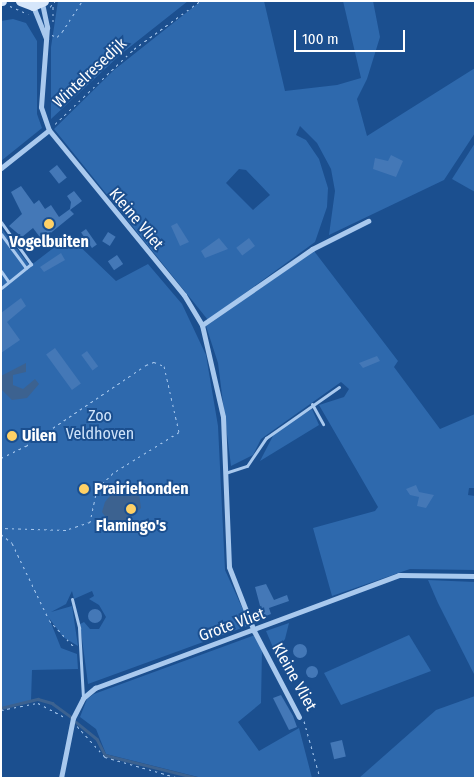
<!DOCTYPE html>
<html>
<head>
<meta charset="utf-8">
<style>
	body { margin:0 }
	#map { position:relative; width:476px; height:779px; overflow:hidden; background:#1b4f8f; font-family:"Fira Sans Condensed",sans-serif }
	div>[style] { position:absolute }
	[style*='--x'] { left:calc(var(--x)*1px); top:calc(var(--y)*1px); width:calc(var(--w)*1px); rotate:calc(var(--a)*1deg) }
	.green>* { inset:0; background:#2e69ad }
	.water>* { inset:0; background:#3c6290 }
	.stream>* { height:2.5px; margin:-1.25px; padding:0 1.25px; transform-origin:1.25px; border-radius:1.25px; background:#3c6290 }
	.building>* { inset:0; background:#4478b7; transform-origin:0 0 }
	.round { border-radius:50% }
	.path>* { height:1px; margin-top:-0.5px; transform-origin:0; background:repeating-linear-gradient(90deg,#a9c9ee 0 2.5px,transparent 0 6.5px) }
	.service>* { height:3px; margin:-1.5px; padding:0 1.5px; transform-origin:1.5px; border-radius:1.5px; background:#a9c9ee }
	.minor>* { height:5px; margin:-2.5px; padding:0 2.5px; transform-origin:2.5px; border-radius:2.5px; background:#a9c9ee }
	.secondary>* { height:9px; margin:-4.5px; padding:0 4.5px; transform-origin:4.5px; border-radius:4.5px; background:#d6e6fa }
	.dots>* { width:14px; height:14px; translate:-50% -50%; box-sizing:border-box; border:2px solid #1b4f8f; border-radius:50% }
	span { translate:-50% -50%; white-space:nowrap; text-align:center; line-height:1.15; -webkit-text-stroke:4px #1b4f8f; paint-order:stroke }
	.street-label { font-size:16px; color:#fff }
	.poi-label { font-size:16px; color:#fff; font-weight:700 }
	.left { translate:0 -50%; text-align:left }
	.park-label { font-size:16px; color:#cfe3fa }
	.frame { position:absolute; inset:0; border:2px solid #fff; pointer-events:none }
	.scale { position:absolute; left:294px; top:30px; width:111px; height:22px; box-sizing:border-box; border:2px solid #fff; border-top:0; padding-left:6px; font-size:15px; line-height:18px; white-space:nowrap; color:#fff; -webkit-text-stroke:4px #1b4f8f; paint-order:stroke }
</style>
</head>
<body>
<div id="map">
	<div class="green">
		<i style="clip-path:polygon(58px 1px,188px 1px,121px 54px,51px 119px,51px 47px)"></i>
		<i style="clip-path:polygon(evenodd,201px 1px,264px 1px,285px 91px,337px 85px,361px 78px,343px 1px,373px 1px,380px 37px,367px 79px,357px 99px,367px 136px,475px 68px,475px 133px,444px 180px,329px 235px,335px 191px,331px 169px,317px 143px,300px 126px,296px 135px,306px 140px,319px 159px,328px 188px,327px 207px,315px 242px,208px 320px,54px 129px,114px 70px,201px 1px,239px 169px,246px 170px,270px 195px,253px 210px,226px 183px,239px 169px)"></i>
		<i style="clip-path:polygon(13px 19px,26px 23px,37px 41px,37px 114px,42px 128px,1px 161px,1px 21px)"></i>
		<i style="clip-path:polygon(475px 143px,475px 192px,452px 179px)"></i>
		<i style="clip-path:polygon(1px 228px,30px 266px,69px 236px,116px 281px,148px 264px,182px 304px,206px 355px,218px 426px,225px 570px,250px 625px,88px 684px,80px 624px,84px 622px,90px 629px,99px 629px,106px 617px,99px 605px,89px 599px,94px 596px,92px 591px,74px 599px,72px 591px,66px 604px,51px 612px,72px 606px,78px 646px,63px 637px,49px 618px,61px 648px,77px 654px,78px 669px,32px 670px,31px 701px,1px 709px)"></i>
		<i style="clip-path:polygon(314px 251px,398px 361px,394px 367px,440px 429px,475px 414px,475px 488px,469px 488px,468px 495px,475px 496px,475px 570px,410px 569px,332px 596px,313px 528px,375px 511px,378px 507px,319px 405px,344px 397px,349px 389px,341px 382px,261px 439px,253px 455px,231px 466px,218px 363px,206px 326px)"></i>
		<i style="clip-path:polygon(312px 409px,319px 425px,260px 461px,275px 432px)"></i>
		<i style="clip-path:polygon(428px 580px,475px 582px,475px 676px,438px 603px)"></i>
		<i style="clip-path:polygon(289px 623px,285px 639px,275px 652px,266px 631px)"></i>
		<i style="clip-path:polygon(255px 635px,262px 650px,261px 703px,238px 722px,259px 751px,299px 728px,312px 778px,202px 778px,106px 754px,96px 729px,80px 717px,87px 699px,94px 694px)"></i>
		<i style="clip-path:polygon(409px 635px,431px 671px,341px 705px,324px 673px)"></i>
		<i style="clip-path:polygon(475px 696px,475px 778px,359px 778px,436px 710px)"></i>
	</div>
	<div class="water">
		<i style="clip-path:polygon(26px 363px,26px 372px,13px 375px,13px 385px,23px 389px,35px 379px,39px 384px,27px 398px,12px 400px,1px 389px,1px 376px)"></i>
		<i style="clip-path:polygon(129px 485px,139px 494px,141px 508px,121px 527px,109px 522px,102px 512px,105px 502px,114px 491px)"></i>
	</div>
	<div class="stream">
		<i style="--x:1;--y:708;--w:38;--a:-14"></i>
		<i style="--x:38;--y:699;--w:15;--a:16"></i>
		<i style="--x:52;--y:703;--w:24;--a:36"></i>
		<i style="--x:76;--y:722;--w:27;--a:39"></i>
		<i style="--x:97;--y:739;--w:18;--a:63"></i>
		<i style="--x:105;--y:755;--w:95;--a:14"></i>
	</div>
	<div class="building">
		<i style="clip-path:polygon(391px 155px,403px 161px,396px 177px,373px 169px,375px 158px,388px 161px)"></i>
		<i style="left:57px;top:165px;width:16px;height:10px;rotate:52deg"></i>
		<i style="clip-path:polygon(21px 186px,34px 204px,39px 200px,45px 209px,51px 205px,59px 217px,70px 209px,71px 202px,67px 196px,74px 191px,82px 201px,70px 210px,74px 214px,42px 240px,33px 228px,22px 237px,9px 226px,22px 214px,11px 192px)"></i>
		<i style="clip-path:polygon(177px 223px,189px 242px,180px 246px,171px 226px)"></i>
		<i style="left:86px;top:229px;width:19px;height:6px;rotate:55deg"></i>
		<i style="left:108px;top:232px;width:9px;height:11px;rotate:32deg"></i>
		<i style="clip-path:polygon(219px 238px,228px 249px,205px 258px,201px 251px)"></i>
		<i style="left:249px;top:238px;width:10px;height:16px;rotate:53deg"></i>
		<i style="clip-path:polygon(61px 253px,65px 260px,44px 272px,40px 267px)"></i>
		<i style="left:117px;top:255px;width:11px;height:11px;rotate:56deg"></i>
		<i style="clip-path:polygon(21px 298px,26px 306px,7px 322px,20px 340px,1px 353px,1px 313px)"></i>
		<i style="left:55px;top:348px;width:44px;height:11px;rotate:54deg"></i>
		<i style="left:87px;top:351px;width:19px;height:7px;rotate:54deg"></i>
		<i style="clip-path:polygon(377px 356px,380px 361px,363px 368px,359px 363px)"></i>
		<i style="clip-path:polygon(416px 485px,419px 492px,434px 495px,426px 508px,417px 506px,419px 497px,410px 495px,406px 489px)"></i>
		<i style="clip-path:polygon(266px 584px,274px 600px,287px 595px,289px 601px,269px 608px,271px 614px,263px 617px,255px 587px)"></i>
		<i class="round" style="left:88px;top:609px;width:14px;height:14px"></i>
		<i class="round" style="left:293px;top:644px;width:14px;height:14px"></i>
		<i class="round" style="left:306px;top:666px;width:12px;height:12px"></i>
		<i style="clip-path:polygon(281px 695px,293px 716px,297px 727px,289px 730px,273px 698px)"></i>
		<i style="left:342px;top:740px;width:17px;height:12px;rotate:77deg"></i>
	</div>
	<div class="path">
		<i style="--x:10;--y:6;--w:20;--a:24"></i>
		<i style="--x:50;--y:7;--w:8;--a:-50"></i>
		<i style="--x:53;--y:22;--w:16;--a:-90"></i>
		<i style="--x:52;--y:35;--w:5;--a:22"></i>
		<i style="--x:57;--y:37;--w:7;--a:-45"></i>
		<i style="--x:62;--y:32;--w:37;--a:-57"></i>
		<i style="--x:55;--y:124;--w:109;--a:-43.5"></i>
		<i style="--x:134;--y:49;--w:82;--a:-36"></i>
		<i style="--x:1;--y:458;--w:28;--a:-26"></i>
		<i style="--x:26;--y:446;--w:145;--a:-34"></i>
		<i style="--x:146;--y:365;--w:9;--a:-21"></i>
		<i style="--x:154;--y:362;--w:11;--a:22"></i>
		<i style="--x:164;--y:366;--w:68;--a:77.2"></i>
		<i style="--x:179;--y:432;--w:78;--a:148.2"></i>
		<i style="--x:113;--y:473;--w:23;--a:135"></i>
		<i style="--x:97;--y:489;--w:34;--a:102"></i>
		<i style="--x:90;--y:522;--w:25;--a:162"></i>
		<i style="--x:66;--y:530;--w:65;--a:-178.2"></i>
		<i style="--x:1;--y:534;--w:14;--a:39"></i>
		<i style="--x:12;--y:543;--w:85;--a:64.3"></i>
		<i style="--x:49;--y:620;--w:37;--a:47"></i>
		<i style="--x:1;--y:710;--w:38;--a:-11"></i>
		<i style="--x:38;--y:703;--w:32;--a:28"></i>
		<i style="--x:304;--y:721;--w:59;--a:74.3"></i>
		<i style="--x:77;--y:726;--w:42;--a:47.9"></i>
		<i style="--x:105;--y:757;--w:77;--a:15.8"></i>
	</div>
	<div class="service">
		<i style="--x:1;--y:222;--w:52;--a:54.5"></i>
		<i style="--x:31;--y:264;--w:38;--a:141"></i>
		<i style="--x:1;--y:234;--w:42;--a:53.7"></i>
		<i style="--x:1;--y:271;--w:12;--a:55"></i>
		<i style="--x:312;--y:404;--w:23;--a:61"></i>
		<i style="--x:225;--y:473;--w:23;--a:-18"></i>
		<i style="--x:247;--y:466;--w:34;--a:-56"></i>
		<i style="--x:266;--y:438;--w:89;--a:-34.9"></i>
		<i style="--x:72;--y:599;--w:30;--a:76"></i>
		<i style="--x:79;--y:628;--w:69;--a:86.7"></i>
	</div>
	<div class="minor">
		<i style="--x:42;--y:3;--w:25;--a:78"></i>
		<i style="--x:47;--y:27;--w:80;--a:94.3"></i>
		<i style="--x:41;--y:107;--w:24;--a:71"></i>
		<i style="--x:49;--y:130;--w:213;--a:50.7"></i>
		<i style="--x:184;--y:295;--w:35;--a:59"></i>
		<i style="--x:202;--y:325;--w:94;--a:77.1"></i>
		<i style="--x:223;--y:417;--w:150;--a:87.7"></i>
		<i style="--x:229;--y:567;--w:69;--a:68.7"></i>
		<i style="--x:254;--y:631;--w:97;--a:62.4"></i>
		<i style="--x:33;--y:6;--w:35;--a:68"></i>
		<i style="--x:1;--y:168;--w:61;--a:-38.4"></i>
		<i style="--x:202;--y:325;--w:134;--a:-34.6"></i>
		<i style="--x:312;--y:249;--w:63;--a:-26.6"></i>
		<i style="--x:61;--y:778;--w:61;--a:-78.7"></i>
		<i style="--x:73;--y:718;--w:22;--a:-63"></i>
		<i style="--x:83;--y:698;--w:16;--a:-40"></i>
		<i style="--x:95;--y:688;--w:324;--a:-20.4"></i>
		<i style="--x:399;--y:575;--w:76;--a:0.8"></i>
	</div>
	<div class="secondary">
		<i style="--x:1;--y:1;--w:1;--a:0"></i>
		<i style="--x:20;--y:1;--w:14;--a:21"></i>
		<i style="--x:33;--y:6;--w:12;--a:-24"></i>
	</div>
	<div class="dots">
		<i style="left:49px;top:224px;background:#ffd166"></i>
		<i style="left:12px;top:436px;background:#ffd166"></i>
		<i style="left:84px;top:489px;background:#ffd166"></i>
		<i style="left:131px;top:509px;background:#ffd166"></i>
	</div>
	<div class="street-label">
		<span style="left:90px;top:73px;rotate:-43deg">Wintelresedijk</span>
		<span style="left:136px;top:219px;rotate:50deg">Kleine Vliet</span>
		<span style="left:232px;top:625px;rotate:-20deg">Grote Vliet</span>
		<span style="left:294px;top:677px;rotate:61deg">Kleine Vliet</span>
	</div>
	<div class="poi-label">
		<span style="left:49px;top:242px">Vogelbuiten</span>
		<span class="left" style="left:22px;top:436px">Uilen</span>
		<span class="left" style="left:94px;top:489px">Prairiehonden</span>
		<span style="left:131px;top:526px">Flamingo's</span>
	</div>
	<div class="park-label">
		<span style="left:100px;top:425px">Zoo<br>Veldhoven</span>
	</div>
	<div class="frame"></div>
	<div class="scale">100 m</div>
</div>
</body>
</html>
